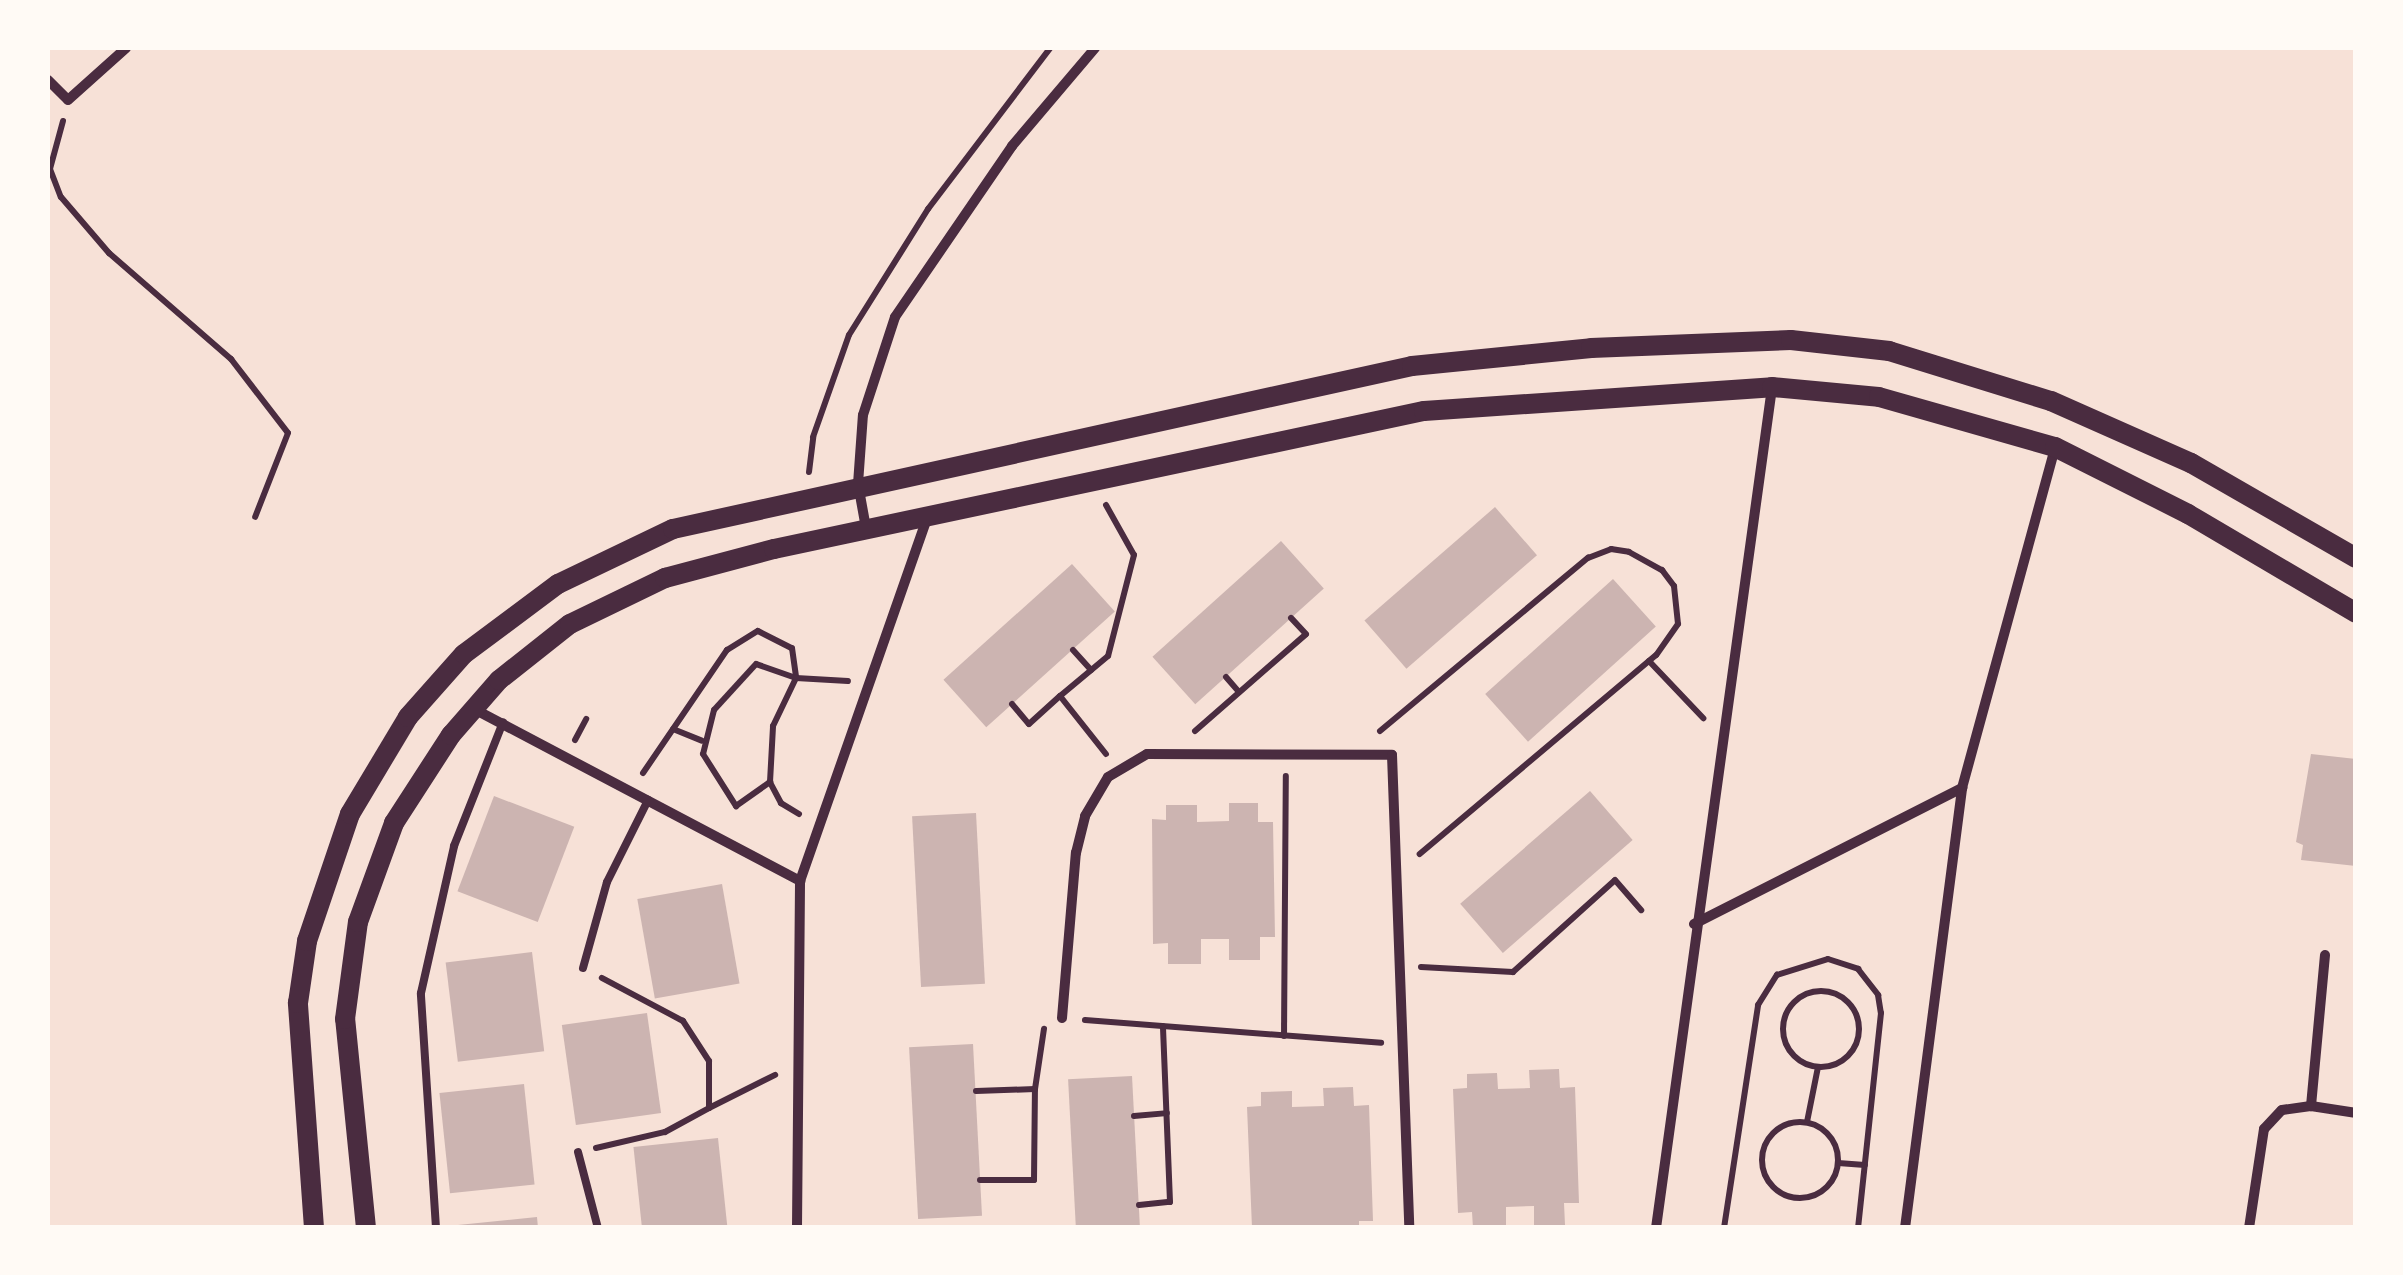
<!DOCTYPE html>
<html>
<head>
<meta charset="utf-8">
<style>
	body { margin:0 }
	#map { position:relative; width:2403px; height:1275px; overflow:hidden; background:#f7e1d7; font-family:Signika,sans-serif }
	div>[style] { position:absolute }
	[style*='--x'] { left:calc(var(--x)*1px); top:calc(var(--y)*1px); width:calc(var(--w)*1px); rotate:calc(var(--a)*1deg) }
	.building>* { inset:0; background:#ccb4b1; transform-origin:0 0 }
	.path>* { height:6px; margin:-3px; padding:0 3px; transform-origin:3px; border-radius:3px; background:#4a2c40 }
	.path>.ring { margin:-3px; padding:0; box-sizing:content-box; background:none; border:6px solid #4a2c40; border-radius:50% }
	.service>* { height:8px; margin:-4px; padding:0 4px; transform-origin:4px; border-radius:4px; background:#4a2c40 }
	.minor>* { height:10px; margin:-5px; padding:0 5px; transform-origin:5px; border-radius:5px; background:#4a2c40 }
	.secondary>* { height:20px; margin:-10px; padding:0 10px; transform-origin:10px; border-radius:10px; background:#4a2c40 }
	span { translate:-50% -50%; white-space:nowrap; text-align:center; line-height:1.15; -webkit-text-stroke:10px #fffaf5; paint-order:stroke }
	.frame { position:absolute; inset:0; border:50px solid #fffaf5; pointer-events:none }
</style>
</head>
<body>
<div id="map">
	<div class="building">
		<i style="left:1495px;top:507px;width:64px;height:173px;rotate:49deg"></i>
		<i style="left:1281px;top:541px;width:64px;height:173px;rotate:48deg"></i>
		<i style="left:1072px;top:564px;width:64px;height:173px;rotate:48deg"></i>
		<i style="left:1613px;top:579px;width:64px;height:172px;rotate:48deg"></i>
		<i style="clip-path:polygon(2311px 754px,2356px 759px,2356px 866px,2301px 860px,2303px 845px,2296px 842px)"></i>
		<i style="left:1590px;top:791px;width:65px;height:172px;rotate:49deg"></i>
		<i style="left:494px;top:796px;width:86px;height:102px;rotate:21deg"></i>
		<i style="clip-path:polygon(1229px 803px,1258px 803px,1258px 822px,1273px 822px,1275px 937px,1260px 937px,1260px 960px,1229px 960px,1229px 939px,1201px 939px,1201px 964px,1168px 964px,1168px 943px,1153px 944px,1152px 819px,1166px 820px,1166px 805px,1197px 805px,1197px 822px,1229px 821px)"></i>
		<i style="left:976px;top:813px;width:171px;height:64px;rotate:87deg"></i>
		<i style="left:722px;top:884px;width:101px;height:86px;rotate:80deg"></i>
		<i style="left:532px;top:952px;width:100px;height:87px;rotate:83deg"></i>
		<i style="left:647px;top:1013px;width:101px;height:86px;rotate:82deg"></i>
		<i style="left:973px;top:1044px;width:172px;height:64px;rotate:87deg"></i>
		<i style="clip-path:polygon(1559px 1069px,1560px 1088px,1575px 1087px,1579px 1203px,1564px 1203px,1565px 1225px,1534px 1227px,1534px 1206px,1506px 1207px,1506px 1228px,1473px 1228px,1472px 1212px,1458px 1213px,1453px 1089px,1467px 1088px,1467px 1074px,1497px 1073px,1498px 1089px,1530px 1088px,1529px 1070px)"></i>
		<i style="left:1132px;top:1076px;width:152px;height:64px;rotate:87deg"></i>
		<i style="left:524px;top:1084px;width:101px;height:85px;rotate:84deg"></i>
		<i style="clip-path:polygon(1353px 1087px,1354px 1106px,1369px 1105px,1373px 1221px,1359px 1221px,1359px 1228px,1252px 1228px,1247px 1107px,1261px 1106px,1261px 1092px,1292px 1091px,1292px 1107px,1324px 1106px,1323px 1088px)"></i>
		<i style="left:718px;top:1138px;width:90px;height:85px;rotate:84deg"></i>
		<i style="clip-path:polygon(537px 1217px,538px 1228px,459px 1228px,458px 1225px)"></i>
	</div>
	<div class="path">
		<i style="--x:63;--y:121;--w:50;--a:105.2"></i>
		<i style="--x:50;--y:169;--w:30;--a:69"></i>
		<i style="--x:61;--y:197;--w:74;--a:49.4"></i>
		<i style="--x:109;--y:253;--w:162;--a:41"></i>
		<i style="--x:231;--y:359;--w:93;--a:52.4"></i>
		<i style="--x:288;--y:433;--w:90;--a:111.4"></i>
		<i style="--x:809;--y:472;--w:35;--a:-83"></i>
		<i style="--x:813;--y:437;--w:108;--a:-70.6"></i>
		<i style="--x:849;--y:335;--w:149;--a:-57.9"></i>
		<i style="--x:928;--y:209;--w:202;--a:-52.8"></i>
		<i style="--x:1106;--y:505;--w:57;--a:60.8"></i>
		<i style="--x:1134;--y:555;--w:104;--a:104.4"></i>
		<i style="--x:1108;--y:656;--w:62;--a:140.2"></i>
		<i style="--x:1060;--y:696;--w:74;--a:51.6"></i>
		<i style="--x:1073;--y:650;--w:27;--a:48"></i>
		<i style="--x:1649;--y:661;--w:79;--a:46.5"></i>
		<i style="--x:1226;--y:677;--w:20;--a:49"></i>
		<i style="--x:1012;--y:704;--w:26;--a:50"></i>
		<i style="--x:1029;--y:724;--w:42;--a:-42.1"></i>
		<i style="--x:673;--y:729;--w:31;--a:22"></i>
		<i style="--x:1195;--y:731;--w:147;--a:-41.1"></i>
		<i style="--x:1306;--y:634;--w:22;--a:-133"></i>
		<i style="--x:1380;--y:731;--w:271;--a:-39.8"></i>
		<i style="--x:1588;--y:558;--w:25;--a:-21"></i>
		<i style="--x:1611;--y:549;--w:18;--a:9"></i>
		<i style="--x:1629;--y:552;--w:38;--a:29"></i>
		<i style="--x:1662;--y:570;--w:20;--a:53"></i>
		<i style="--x:1674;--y:586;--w:38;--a:84"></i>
		<i style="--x:1678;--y:624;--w:38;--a:125"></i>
		<i style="--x:1656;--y:655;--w:309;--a:139.9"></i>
		<i style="--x:575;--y:740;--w:24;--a:-62"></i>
		<i style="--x:643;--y:773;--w:149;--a:-55.7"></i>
		<i style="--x:727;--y:650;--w:36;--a:-32"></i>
		<i style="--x:758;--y:631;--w:38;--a:27"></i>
		<i style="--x:792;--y:648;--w:30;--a:82"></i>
		<i style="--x:796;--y:678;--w:42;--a:-160.7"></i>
		<i style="--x:756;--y:664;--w:62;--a:132.4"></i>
		<i style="--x:714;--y:710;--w:45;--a:104"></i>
		<i style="--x:703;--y:754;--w:62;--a:57.6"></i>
		<i style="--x:736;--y:806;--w:42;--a:-35.2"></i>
		<i style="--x:799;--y:814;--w:21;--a:-149"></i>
		<i style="--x:781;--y:803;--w:24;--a:-118"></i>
		<i style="--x:770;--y:782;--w:56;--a:-86.9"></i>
		<i style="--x:773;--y:726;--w:53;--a:-64.4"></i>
		<i style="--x:796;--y:678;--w:52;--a:3.3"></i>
		<i style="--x:1421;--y:967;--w:92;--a:3.1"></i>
		<i style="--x:1513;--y:972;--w:137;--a:-42"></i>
		<i style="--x:1615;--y:880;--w:40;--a:49"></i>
		<i class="ring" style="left:1783px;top:991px;width:70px;height:70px"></i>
		<i style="--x:1085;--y:1020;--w:297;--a:4.4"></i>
		<i style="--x:1284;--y:1036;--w:260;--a:-89.6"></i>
		<i style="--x:976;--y:1091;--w:59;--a:-1.9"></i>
		<i style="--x:709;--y:1108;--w:74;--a:-26.6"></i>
		<i style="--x:1134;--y:1116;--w:33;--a:-5"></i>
		<i class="ring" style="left:1762px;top:1122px;width:70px;height:70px"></i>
		<i style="--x:1807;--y:1122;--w:56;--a:-78.7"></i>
		<i style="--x:596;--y:1148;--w:71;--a:-13.1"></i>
		<i style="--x:665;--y:1132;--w:50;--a:-28.6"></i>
		<i style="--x:709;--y:1108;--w:47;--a:-90"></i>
		<i style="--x:709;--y:1061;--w:48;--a:-123"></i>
		<i style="--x:683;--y:1021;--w:92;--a:-152"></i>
		<i style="--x:1838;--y:1163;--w:27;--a:4"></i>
		<i style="--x:980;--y:1180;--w:54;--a:0"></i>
		<i style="--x:1034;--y:1180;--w:91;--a:-89.4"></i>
		<i style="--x:1035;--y:1089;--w:61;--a:-81.5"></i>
		<i style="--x:1139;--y:1205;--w:31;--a:-6"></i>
		<i style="--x:1170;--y:1202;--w:176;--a:-92.3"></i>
		<i style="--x:1724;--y:1228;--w:226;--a:-81.3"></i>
		<i style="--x:1758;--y:1005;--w:36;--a:-58"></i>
		<i style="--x:1777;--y:975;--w:53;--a:-17.4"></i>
		<i style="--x:1828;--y:959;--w:32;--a:18"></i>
		<i style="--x:1858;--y:969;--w:33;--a:52"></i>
		<i style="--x:1878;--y:995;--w:18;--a:81"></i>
		<i style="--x:1881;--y:1013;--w:216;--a:96.1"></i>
	</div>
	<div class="service">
		<i style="--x:583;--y:968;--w:89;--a:-74.4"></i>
		<i style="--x:607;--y:882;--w:92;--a:-63.4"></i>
		<i style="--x:578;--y:1152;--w:79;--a:75.3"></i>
		<i style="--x:436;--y:1228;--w:235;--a:-93.7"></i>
		<i style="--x:421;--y:993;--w:151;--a:-77.3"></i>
		<i style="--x:454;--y:846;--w:133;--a:-68.4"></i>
	</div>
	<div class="minor">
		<i style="--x:48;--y:80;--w:28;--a:45"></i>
		<i style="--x:68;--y:100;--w:78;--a:-41.9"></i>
		<i style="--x:866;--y:528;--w:45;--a:-100.3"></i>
		<i style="--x:858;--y:484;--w:69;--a:-85.9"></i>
		<i style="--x:863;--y:415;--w:103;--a:-71.9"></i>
		<i style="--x:895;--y:317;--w:207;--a:-55.6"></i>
		<i style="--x:1012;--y:146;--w:128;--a:-49.7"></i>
		<i style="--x:474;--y:709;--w:369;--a:27.8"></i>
		<i style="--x:1694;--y:924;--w:301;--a:-26.9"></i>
		<i style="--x:2325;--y:955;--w:152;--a:95.3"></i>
		<i style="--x:2311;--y:1106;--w:46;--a:8.8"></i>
		<i style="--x:1062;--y:1018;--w:166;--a:-85.2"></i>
		<i style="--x:1076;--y:853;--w:38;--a:-76"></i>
		<i style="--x:1085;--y:816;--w:45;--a:-59.5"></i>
		<i style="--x:1108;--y:777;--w:45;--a:-30.5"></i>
		<i style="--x:1147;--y:754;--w:245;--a:0.2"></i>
		<i style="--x:1392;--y:755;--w:473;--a:87.9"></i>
		<i style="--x:797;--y:1228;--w:347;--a:-89.5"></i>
		<i style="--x:800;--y:881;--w:387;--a:-70.7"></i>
		<i style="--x:1656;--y:1228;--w:848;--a:-82.14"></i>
		<i style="--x:1905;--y:1228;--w:444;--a:-82.6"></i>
		<i style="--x:1962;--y:788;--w:353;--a:-74.7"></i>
		<i style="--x:2249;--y:1228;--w:100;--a:-81.4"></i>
		<i style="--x:2264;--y:1129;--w:26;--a:-47"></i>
		<i style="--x:2282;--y:1110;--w:29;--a:-8"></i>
	</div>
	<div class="secondary">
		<i style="--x:314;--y:1228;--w:226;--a:-94.1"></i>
		<i style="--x:298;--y:1003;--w:63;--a:-81.7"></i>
		<i style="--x:307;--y:941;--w:134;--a:-71.3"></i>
		<i style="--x:350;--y:814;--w:113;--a:-59.1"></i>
		<i style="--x:408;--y:717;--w:84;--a:-48.4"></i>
		<i style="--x:464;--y:654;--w:117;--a:-36.7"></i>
		<i style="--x:558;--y:584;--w:127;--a:-25.6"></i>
		<i style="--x:673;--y:529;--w:757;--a:-12.44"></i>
		<i style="--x:1412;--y:366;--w:180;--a:-5.7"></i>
		<i style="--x:1591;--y:348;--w:200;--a:-2.3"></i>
		<i style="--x:1791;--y:340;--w:99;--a:6.4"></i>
		<i style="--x:1889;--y:351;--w:170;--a:17.2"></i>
		<i style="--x:2051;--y:401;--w:153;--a:23.9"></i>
		<i style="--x:2191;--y:463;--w:190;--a:29.9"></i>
		<i style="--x:366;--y:1228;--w:210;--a:-95.7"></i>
		<i style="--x:345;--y:1019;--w:98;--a:-82.4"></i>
		<i style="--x:358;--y:922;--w:105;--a:-70"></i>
		<i style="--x:394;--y:823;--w:105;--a:-57.1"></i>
		<i style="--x:451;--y:735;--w:73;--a:-48.9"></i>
		<i style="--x:499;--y:680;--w:90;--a:-38.3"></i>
		<i style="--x:570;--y:624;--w:106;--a:-25.8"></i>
		<i style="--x:665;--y:578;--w:113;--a:-14.9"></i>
		<i style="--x:774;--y:549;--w:664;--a:-11.99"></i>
		<i style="--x:1424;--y:411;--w:349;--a:-3.9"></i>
		<i style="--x:1772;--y:387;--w:107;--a:5.3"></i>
		<i style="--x:1879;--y:397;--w:183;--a:15.9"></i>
		<i style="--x:2055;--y:447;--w:149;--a:26.7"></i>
		<i style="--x:2188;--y:514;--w:195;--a:30.5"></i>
	</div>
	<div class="frame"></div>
</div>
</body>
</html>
